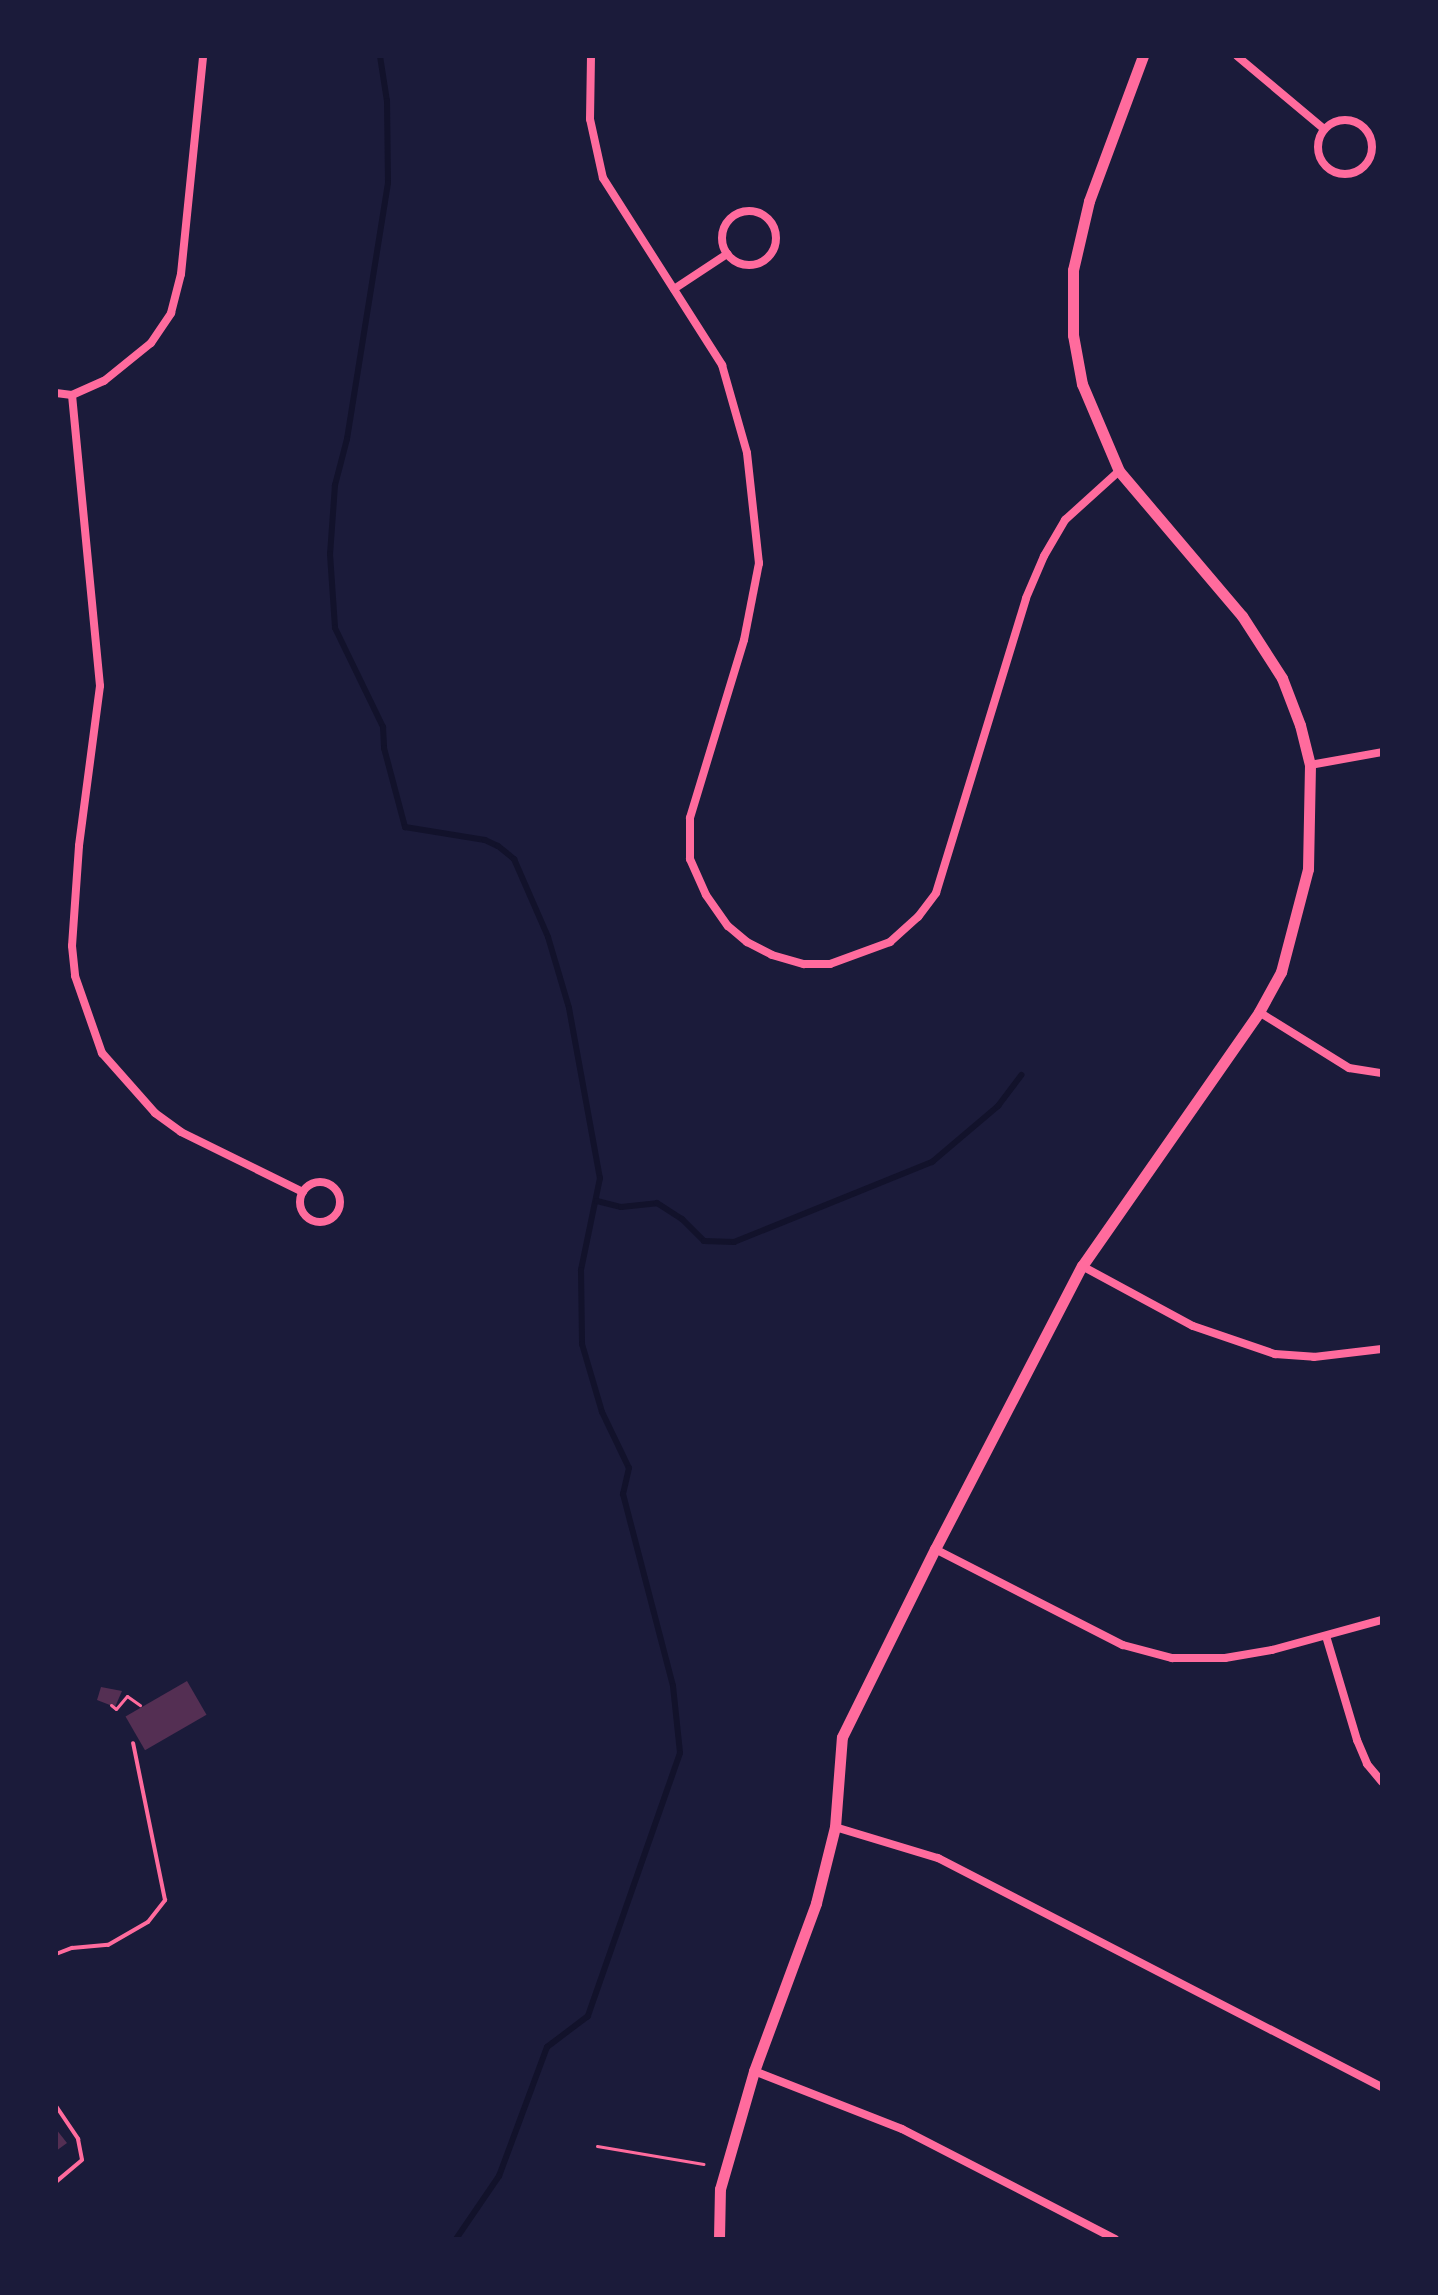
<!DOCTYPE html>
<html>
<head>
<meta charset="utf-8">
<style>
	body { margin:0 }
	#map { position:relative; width:1438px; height:2295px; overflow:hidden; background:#1b1b3a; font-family:Quicksand,sans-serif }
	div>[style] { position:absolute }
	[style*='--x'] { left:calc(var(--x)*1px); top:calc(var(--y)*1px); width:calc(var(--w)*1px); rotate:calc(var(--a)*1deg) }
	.stream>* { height:6px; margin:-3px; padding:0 3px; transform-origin:3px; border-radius:3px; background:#12122b }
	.building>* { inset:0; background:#542f53; transform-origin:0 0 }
	.path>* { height:3px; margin:-1.5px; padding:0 1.5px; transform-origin:1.5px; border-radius:1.5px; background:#ff6b9d }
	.service>* { height:4px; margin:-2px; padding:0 2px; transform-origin:2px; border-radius:2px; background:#ff6b9d }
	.minor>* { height:8px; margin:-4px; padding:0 4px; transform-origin:4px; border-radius:4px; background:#ff6b9d }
	.minor>.ring { margin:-4px; padding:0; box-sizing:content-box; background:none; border:8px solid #ff6b9d; border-radius:50% }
	.tertiary>* { height:11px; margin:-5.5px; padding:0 5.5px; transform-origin:5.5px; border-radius:5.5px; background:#ff6b9d }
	span { translate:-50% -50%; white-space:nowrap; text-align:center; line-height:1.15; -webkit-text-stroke:7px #1b1b3a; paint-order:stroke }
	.frame { position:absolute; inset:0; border:58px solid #1b1b3a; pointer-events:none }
</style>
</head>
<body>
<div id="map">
	<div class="stream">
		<i style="--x:380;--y:56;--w:46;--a:81.2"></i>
		<i style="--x:387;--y:101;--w:82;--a:89.3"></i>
		<i style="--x:388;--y:183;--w:259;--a:99.1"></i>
		<i style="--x:347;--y:439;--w:48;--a:104.6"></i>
		<i style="--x:335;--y:485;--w:69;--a:94.1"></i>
		<i style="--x:330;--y:554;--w:74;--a:86.1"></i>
		<i style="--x:335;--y:628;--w:110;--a:64.1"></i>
		<i style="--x:383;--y:727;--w:21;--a:87"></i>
		<i style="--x:384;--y:748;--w:82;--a:75.1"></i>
		<i style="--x:405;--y:827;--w:81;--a:9.2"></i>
		<i style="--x:485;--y:840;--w:14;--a:25"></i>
		<i style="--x:498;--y:846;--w:21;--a:39"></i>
		<i style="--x:514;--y:859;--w:85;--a:66.4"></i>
		<i style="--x:548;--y:937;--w:74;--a:73.5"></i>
		<i style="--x:569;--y:1008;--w:173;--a:79.7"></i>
		<i style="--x:600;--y:1178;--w:94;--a:101.7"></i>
		<i style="--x:581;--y:1270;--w:74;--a:89.2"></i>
		<i style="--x:582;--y:1344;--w:71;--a:73.6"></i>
		<i style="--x:602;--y:1412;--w:62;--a:64.3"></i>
		<i style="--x:629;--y:1468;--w:27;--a:103"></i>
		<i style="--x:623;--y:1494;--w:198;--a:75.4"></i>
		<i style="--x:673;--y:1686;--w:67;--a:84"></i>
		<i style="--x:680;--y:1753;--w:279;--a:109.3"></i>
		<i style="--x:588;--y:2016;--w:51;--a:142.9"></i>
		<i style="--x:547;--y:2047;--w:138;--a:110.4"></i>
		<i style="--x:499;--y:2176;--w:76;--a:124.3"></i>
		<i style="--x:597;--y:1201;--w:25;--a:14"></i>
		<i style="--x:621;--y:1207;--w:36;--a:-6"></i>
		<i style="--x:657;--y:1203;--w:30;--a:33"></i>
		<i style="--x:682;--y:1219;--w:31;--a:45"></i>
		<i style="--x:704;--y:1241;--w:30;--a:2"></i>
		<i style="--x:734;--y:1242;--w:214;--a:-22"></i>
		<i style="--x:932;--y:1162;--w:87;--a:-40.3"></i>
		<i style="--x:998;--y:1106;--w:39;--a:-53"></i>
	</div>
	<div class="building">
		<i style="left:187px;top:1681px;width:39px;height:71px;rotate:60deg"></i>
		<i style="clip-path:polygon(101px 1687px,122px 1691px,115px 1707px,97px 1700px)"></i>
		<i style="clip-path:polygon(56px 2129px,67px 2143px,56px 2151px)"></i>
	</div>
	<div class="path">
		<i style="--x:111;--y:1705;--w:6;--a:39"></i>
		<i style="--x:116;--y:1709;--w:17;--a:-50"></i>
		<i style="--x:127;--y:1696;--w:16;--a:35"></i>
		<i style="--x:597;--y:2146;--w:108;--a:9.6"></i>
	</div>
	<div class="service">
		<i style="--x:56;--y:1954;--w:17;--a:-21"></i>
		<i style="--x:72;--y:1948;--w:36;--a:-5"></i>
		<i style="--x:108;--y:1945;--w:46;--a:-29.9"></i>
		<i style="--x:148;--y:1922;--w:28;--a:-52"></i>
		<i style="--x:165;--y:1900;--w:160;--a:-101.5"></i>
		<i style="--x:56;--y:2106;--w:40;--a:56"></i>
		<i style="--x:78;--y:2139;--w:21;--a:79"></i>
		<i style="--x:82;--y:2160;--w:34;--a:140"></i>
	</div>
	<div class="minor">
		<i style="--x:591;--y:56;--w:63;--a:90.9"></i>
		<i style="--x:590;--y:119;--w:60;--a:77.6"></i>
		<i style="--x:603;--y:178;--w:222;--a:57.5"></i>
		<i style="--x:722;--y:365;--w:91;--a:74.1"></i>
		<i style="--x:747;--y:453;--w:111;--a:83.8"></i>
		<i style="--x:759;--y:563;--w:78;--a:101"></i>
		<i style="--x:744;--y:640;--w:186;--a:106.9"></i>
		<i style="--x:690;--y:818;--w:41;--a:90"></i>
		<i style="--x:690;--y:859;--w:39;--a:66"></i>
		<i style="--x:706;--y:895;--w:38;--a:55"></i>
		<i style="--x:728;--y:926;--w:25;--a:40"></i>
		<i style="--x:747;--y:942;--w:28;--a:27"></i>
		<i style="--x:772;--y:955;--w:33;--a:16"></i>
		<i style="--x:804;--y:964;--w:26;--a:0"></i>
		<i style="--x:830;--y:964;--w:64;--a:-20.1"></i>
		<i style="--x:890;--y:942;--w:38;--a:-42"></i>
		<i style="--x:918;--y:917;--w:30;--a:-53"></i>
		<i style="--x:936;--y:893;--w:308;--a:-73"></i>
		<i style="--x:1026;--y:598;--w:46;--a:-66.8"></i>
		<i style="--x:1044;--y:556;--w:42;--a:-59.7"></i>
		<i style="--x:1065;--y:520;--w:73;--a:-42.2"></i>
		<i style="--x:1237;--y:56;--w:114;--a:40"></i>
		<i class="ring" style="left:1318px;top:120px;width:46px;height:46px"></i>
		<i class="ring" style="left:722px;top:211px;width:46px;height:46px"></i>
		<i style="--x:674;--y:289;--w:64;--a:-33.4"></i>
		<i style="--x:56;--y:393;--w:16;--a:7"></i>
		<i style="--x:72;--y:395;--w:35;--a:-24"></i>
		<i style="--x:104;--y:381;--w:60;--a:-39"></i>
		<i style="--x:151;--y:343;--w:36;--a:-56"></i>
		<i style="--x:171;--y:313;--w:40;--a:-75.6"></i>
		<i style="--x:181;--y:274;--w:219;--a:-84.2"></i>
		<i style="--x:72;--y:395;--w:292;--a:84.5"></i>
		<i style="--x:100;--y:686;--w:161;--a:97.5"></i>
		<i style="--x:79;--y:846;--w:100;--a:94"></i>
		<i style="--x:72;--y:946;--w:30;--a:84"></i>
		<i style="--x:75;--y:976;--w:82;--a:70.7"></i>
		<i style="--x:102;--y:1053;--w:80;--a:48.5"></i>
		<i style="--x:155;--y:1113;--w:32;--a:36"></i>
		<i style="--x:181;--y:1132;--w:136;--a:26.2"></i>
		<i style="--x:1310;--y:765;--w:73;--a:-10.2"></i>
		<i style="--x:1259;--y:1012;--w:106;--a:31.9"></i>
		<i style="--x:1349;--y:1068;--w:33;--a:9"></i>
		<i class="ring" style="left:300px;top:1182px;width:32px;height:32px"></i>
		<i style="--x:1082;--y:1266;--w:126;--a:28.4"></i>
		<i style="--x:1193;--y:1326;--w:87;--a:18.9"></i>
		<i style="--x:1275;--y:1354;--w:39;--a:4"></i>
		<i style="--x:1314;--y:1357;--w:68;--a:-6.7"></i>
		<i style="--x:935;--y:1549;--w:211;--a:27.1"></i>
		<i style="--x:1123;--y:1645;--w:51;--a:14.9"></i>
		<i style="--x:1172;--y:1658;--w:53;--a:0"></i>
		<i style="--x:1225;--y:1658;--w:48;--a:-9.7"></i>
		<i style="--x:1272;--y:1650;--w:114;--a:-15.3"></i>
		<i style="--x:1326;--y:1636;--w:109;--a:73.4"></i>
		<i style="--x:1357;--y:1740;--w:26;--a:67"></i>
		<i style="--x:1367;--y:1764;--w:23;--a:50"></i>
		<i style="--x:835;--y:1827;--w:108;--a:16.8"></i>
		<i style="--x:938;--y:1858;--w:500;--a:27.3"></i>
		<i style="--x:754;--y:2071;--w:159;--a:21.4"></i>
		<i style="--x:902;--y:2129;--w:240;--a:27.3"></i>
	</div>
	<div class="tertiary">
		<i style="--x:719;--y:2239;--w:50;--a:-88.9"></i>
		<i style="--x:720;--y:2189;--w:123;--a:-73.9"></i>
		<i style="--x:754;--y:2071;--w:179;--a:-69.7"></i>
		<i style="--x:816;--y:1903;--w:78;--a:-76"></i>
		<i style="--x:835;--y:1827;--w:90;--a:-85.6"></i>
		<i style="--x:842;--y:1737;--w:210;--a:-63.7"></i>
		<i style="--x:935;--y:1549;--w:319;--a:-62.6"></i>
		<i style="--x:1082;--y:1266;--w:310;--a:-55.1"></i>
		<i style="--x:1259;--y:1012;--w:46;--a:-61.2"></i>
		<i style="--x:1281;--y:972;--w:106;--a:-75.3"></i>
		<i style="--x:1308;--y:869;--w:104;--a:-88.9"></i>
		<i style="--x:1310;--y:765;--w:41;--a:-104"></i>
		<i style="--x:1300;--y:725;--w:50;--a:-111"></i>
		<i style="--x:1282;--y:678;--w:74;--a:-122.8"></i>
		<i style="--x:1242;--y:616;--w:190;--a:-130.3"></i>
		<i style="--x:1119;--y:471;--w:95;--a:-113"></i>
		<i style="--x:1082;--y:384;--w:50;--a:-100.4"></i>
		<i style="--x:1073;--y:335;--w:65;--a:-90"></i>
		<i style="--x:1073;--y:270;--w:71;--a:-76.9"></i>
		<i style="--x:1089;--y:201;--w:155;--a:-69.6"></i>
	</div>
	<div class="frame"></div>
</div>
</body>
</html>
